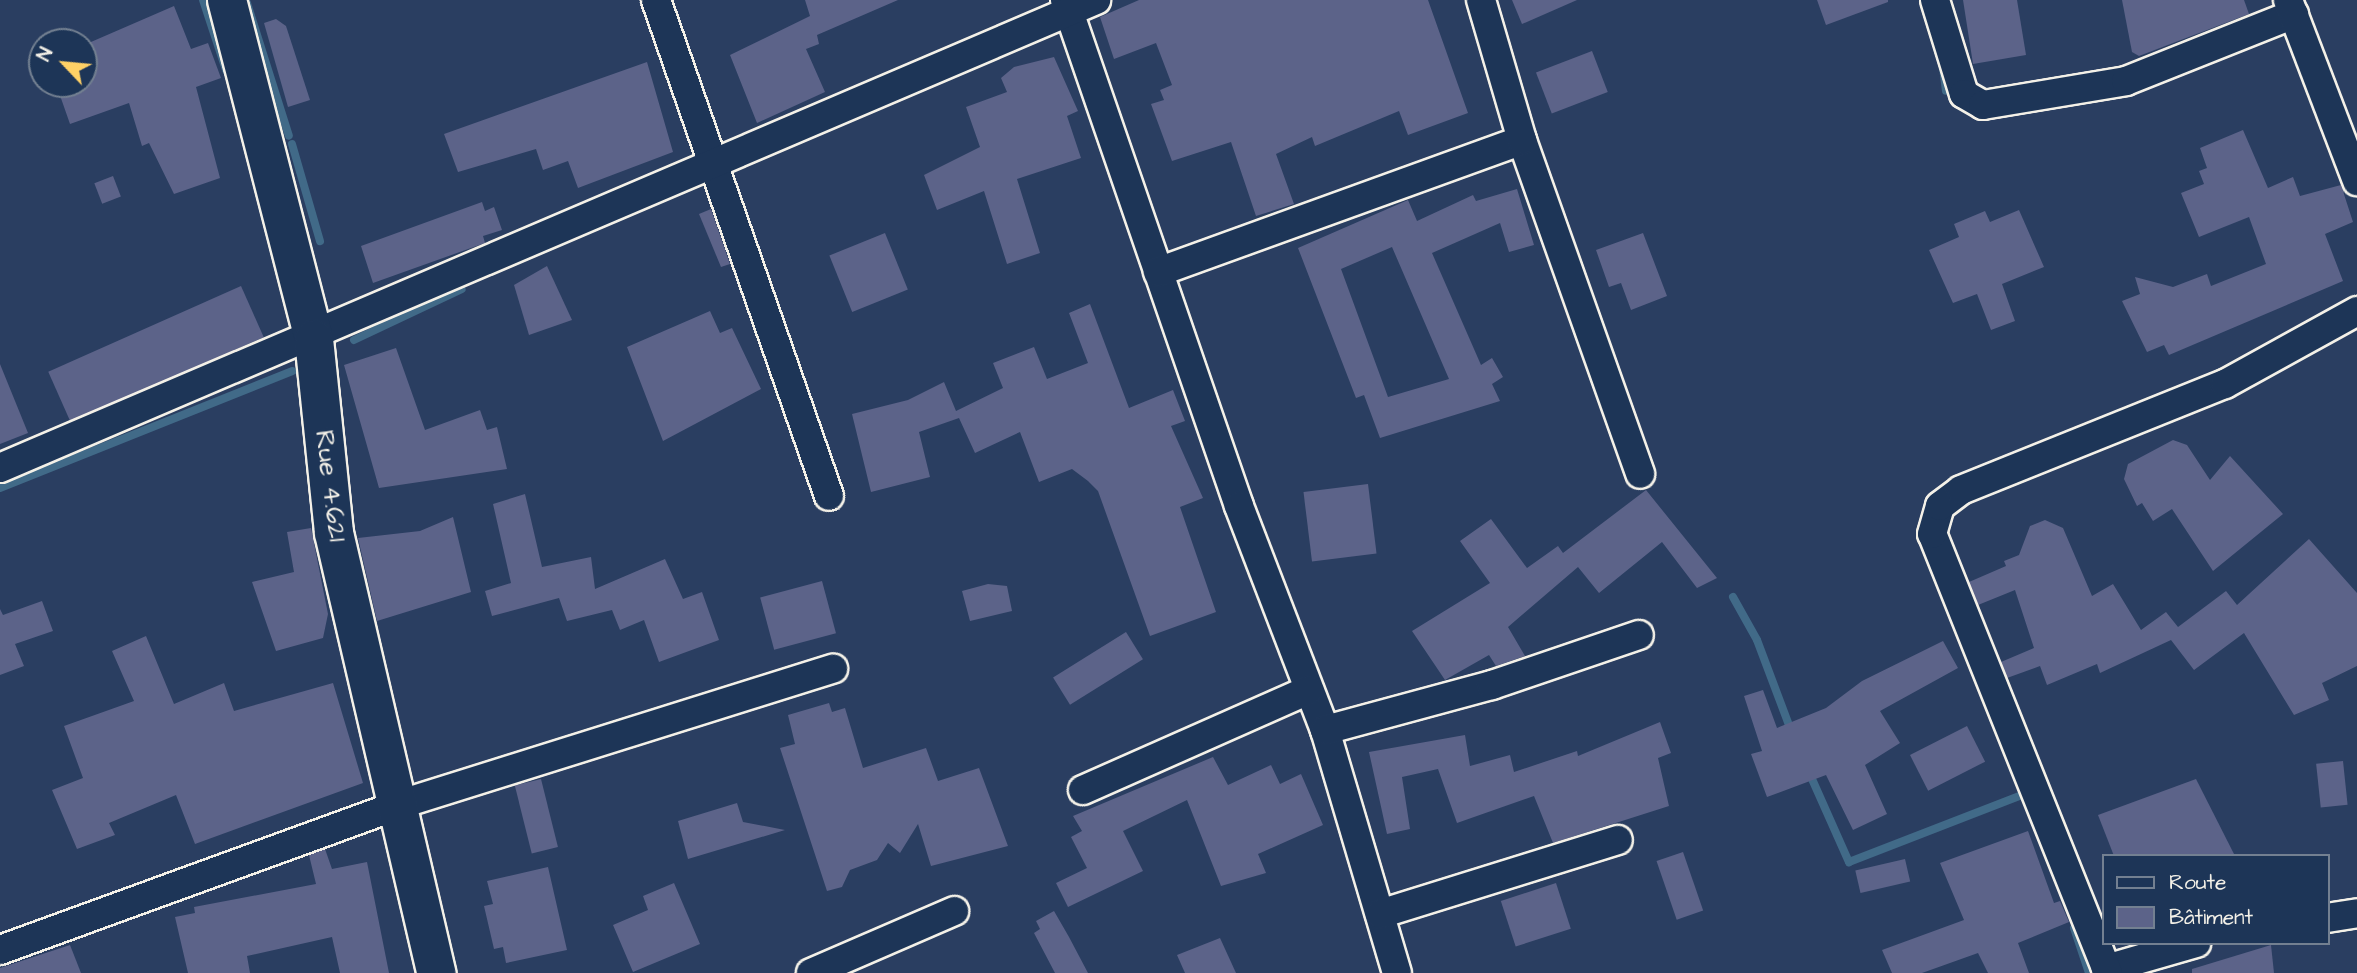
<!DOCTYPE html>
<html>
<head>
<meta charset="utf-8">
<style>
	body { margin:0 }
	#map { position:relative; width:2357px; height:973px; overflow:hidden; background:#2a3e61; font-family:"Architects Daughter",sans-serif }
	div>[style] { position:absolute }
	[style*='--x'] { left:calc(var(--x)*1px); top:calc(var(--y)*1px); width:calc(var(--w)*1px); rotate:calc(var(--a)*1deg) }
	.stream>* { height:8px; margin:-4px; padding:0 4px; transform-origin:4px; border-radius:4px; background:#416a88 }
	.building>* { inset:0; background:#5c6389; transform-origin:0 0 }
	.roads { filter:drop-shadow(2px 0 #f4f1e8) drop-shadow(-2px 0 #f4f1e8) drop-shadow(0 2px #f4f1e8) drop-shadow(0 -2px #f4f1e8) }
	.street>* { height:28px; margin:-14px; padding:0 14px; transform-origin:14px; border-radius:14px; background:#1d3557 }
	.secondary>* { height:38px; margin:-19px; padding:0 19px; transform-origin:19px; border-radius:19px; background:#1d3557 }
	span { translate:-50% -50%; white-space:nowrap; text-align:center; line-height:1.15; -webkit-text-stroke:5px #1d3557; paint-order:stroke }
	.street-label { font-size:26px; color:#f4f1e8 }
	.legend { position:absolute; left:2102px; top:854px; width:228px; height:91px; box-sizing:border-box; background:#1d3557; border:2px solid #738091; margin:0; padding:9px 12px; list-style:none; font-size:21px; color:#f4f1e8 }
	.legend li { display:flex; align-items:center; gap:14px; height:35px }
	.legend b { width:35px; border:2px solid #738091 }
	.north { position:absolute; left:28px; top:28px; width:70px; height:70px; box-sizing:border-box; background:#1d3557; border:2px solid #738091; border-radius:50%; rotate:296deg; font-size:19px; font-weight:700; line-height:28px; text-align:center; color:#f4f1e8 }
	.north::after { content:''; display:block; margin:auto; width:24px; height:32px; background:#ffd166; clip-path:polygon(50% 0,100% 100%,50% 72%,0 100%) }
</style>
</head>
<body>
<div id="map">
	<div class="stream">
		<i style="--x:203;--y:0;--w:74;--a:71.8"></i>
		<i style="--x:247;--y:3;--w:139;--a:72.5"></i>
		<i style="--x:1943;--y:67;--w:24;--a:83"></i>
		<i style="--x:292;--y:144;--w:101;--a:73.9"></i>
		<i style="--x:354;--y:340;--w:119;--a:-25.3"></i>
		<i style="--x:0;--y:488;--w:315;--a:-21.8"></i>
		<i style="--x:1733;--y:597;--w:49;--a:60.8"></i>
		<i style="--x:1757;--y:640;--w:99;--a:69.4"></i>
		<i style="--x:1808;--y:770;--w:101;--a:66"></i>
		<i style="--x:1849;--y:862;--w:182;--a:-21.2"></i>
		<i style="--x:2074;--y:928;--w:47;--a:71.6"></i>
	</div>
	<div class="building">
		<i style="clip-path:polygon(805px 0,898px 0,817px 35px,819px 44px,806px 49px,825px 92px,757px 123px,730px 55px,810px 16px)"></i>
		<i style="clip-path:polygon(1139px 0,1428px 0,1468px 113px,1408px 135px,1399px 111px,1315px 146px,1312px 137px,1276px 154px,1294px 204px,1256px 216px,1231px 142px,1172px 161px,1151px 104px,1164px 100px,1160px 90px,1172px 85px,1156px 43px,1114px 59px,1100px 17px)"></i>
		<i style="clip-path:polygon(1512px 0,1577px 0,1522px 24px)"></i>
		<i style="clip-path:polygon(1817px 0,1888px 0,1888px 2px,1826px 25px)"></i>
		<i style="clip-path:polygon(1963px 0,2017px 0,2026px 55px,1973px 64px)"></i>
		<i style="clip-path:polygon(2122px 0,2244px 0,2249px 14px,2139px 56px,2132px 52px)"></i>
		<i style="clip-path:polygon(174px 6px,191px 49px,208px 43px,221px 78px,196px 87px,220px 178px,174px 194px,149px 143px,142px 146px,129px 103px,70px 124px,56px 84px,84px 84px,84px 45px)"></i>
		<i style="clip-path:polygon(276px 19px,286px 26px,310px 100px,288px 107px,264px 23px)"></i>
		<i style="left:1592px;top:51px;width:44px;height:60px;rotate:69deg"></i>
		<i style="clip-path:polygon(1054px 57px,1078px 111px,1067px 116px,1081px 158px,1017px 179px,1040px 253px,1007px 264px,984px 191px,937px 210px,924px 175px,980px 147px,966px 107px,1007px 92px,1001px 78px,1014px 67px)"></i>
		<i style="clip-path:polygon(647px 62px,673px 152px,578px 188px,568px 161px,543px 170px,536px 149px,458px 172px,444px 134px)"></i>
		<i style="clip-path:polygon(2243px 130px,2268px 188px,2293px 177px,2300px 196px,2341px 185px,2353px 222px,2325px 234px,2343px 281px,2169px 355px,2164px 345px,2147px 352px,2122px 301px,2140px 294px,2135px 277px,2173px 287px,2207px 274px,2211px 286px,2266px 264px,2249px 217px,2199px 237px,2181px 193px,2204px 184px,2199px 171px,2207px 168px,2200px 148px)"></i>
		<i style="left:113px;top:176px;width:22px;height:20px;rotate:69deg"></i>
		<i style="clip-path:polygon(evenodd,1517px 189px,1534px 245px,1509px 252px,1500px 223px,1432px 253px,1481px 365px,1492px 358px,1503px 377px,1492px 384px,1500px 401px,1380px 438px,1364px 395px,1356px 398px,1298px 248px,1408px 200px,1417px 221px,1473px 195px,1476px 201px,1517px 189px,1392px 247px,1449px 379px,1388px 397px,1341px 269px,1392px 247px)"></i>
		<i style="clip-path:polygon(482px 202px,485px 211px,494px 207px,502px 230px,483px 236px,485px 243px,373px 283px,361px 246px)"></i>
		<i style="clip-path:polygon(711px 209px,730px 264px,721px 267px,699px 214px)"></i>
		<i style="clip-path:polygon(2019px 210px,2044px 267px,2002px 284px,2015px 321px,1991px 330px,1977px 294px,1953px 303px,1929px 250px,1959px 237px,1954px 224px,1985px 211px,1990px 222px)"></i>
		<i style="left:885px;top:233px;width:61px;height:60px;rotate:68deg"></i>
		<i style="clip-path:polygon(1643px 233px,1667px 296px,1631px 310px,1621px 283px,1609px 287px,1596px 250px)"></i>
		<i style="clip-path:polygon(547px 266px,572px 320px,529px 335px,514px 285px)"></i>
		<i style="left:241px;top:286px;width:56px;height:211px;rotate:66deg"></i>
		<i style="clip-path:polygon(1090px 304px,1129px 408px,1173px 390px,1185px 421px,1171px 426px,1203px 498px,1180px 507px,1216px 612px,1150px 636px,1098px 491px,1088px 481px,1072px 469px,1039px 482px,1020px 432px,975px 453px,959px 418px,919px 432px,930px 477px,871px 492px,852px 414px,908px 400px,944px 382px,956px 411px,1003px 388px,993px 363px,1034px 347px,1047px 379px,1088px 363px,1069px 313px)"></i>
		<i style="clip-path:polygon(710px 311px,720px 333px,732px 328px,761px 389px,663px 441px,627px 347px)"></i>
		<i style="clip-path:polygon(396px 348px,425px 430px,480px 410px,487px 430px,497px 427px,507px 469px,379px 488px,344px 365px)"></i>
		<i style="clip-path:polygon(0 364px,28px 433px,0 444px)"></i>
		<i style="clip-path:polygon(2173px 440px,2187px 445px,2210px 480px,2230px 456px,2283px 514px,2213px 571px,2172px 509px,2153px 521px,2142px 503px,2137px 506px,2124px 479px,2128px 464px)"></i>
		<i style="left:1368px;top:484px;width:70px;height:65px;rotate:83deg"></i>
		<i style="clip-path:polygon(1646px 490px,1717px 578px,1697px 588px,1662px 542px,1599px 593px,1578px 567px,1508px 627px,1525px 656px,1496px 666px,1489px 655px,1445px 680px,1412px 631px,1490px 583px,1460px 541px,1491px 519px,1527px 568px,1558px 546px,1563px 553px)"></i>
		<i style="clip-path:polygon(525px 494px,542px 567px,591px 557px,595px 589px,665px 559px,683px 599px,702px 592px,719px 640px,659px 662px,644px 620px,620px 630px,612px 610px,567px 621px,559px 598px,492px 616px,485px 591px,511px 583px,493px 504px)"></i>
		<i style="clip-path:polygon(453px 517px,471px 592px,377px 621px,358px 538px,420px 531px)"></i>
		<i style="clip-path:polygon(2045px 520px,2063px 528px,2092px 596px,2113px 584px,2141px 630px,2166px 612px,2178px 627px,2226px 591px,2237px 605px,2309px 539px,2357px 593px,2357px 666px,2322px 683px,2329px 700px,2294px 715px,2244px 633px,2194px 670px,2171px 640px,2100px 673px,2097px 664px,2047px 685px,2040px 666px,2007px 678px,2001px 662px,2034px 648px,2015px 590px,1978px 605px,1969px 582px,2006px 566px,2004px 561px,2019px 555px,2030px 526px)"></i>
		<i style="clip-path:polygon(311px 528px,328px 614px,323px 638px,276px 651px,252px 582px,294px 572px,287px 532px)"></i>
		<i style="left:822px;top:581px;width:54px;height:64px;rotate:75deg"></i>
		<i style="clip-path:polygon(988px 584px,1007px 586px,1012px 611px,970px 621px,962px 591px)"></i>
		<i style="clip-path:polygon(42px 601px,53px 631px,15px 644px,24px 666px,0 675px,0 609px,3px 615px)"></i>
		<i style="left:1126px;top:632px;width:32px;height:86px;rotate:58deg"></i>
		<i style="clip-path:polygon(146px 636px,174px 704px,224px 683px,234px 711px,333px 683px,363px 783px,195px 844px,176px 795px,109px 823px,115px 835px,77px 849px,52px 790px,83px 778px,64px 726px,134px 701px,112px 651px)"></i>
		<i style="clip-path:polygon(1943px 641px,1958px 668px,1880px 711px,1900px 743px,1865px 765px,1887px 814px,1853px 830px,1826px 775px,1767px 797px,1751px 754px,1762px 751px,1744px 696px,1763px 690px,1777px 728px,1826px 708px,1862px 681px)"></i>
		<i style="clip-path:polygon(829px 703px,832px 712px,845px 708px,863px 768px,926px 748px,938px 781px,979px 768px,1008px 846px,931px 866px,918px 824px,900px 853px,888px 843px,877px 860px,850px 870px,842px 887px,827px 891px,780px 748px,795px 744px,788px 715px)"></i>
		<i style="clip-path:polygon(1660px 722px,1671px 753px,1658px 758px,1669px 806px,1553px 843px,1534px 796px,1457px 823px,1438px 769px,1402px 777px,1410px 829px,1387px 834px,1369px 752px,1465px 735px,1470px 766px,1510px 755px,1514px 772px,1577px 751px,1578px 756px)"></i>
		<i style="left:1967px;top:726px;width:40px;height:64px;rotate:63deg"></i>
		<i style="clip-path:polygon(1213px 757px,1228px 785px,1271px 765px,1280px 784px,1301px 774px,1323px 825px,1258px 854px,1266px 873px,1221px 886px,1187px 800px,1123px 831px,1143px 871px,1068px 907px,1056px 883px,1087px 868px,1071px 837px,1082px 831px,1073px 816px)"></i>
		<i style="left:2343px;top:761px;width:44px;height:27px;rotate:84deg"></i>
		<i style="left:541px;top:779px;width:70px;height:27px;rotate:76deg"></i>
		<i style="clip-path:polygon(2196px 779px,2235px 856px,2114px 856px,2098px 815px)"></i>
		<i style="clip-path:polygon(737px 803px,743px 822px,785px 830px,688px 859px,678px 821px)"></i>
		<i style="clip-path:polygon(2028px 831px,2054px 903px,2060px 901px,2069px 922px,2018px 943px,2029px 973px,1988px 973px,1978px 953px,1922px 973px,1892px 973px,1882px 950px,1964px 920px,1940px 863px)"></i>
		<i style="clip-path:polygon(325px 849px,332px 869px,367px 862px,389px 973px,340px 973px,332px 937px,247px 956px,250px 973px,188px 973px,175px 917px,195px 913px,194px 907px,316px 884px,309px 855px)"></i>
		<i style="left:1683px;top:852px;width:62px;height:28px;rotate:71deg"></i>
		<i style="left:1905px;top:859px;width:23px;height:51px;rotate:77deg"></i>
		<i style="clip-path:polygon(548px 867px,567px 950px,506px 963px,503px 947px,494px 949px,484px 906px,493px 904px,487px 881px)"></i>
		<i style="clip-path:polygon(674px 883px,700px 944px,633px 972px,613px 925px,648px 910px,643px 896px)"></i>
		<i style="left:1556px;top:883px;width:48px;height:58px;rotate:72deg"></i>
		<i style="clip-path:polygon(1054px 911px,1069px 937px,1088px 973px,1055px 973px,1034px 933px,1040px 929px,1036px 921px)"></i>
		<i style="clip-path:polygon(1220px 938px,1236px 973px,1185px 973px,1177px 955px)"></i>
		<i style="clip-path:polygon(70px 945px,81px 973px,0 973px,0 968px)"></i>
		<i style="clip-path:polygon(2271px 945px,2274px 973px,2192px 973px,2192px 969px)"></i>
	</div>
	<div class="roads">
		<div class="street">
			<i style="--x:656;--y:0;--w:525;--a:70.77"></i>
			<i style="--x:1065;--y:0;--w:535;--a:71.02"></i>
			<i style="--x:1239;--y:506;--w:240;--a:69"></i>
			<i style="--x:1325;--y:730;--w:253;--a:73.5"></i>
			<i style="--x:1935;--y:0;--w:98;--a:72.9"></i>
			<i style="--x:1964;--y:94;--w:22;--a:30"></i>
			<i style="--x:1983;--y:105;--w:145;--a:-9.5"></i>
			<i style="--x:2126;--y:81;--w:181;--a:-21.7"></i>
			<i style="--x:2288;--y:0;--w:194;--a:69.1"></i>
			<i style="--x:1522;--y:140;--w:354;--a:70.5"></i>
			<i style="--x:1158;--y:272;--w:387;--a:-19.9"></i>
			<i style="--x:1522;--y:140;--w:146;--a:-106.3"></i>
			<i style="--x:0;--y:468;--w:1192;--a:-23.12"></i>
			<i style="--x:1325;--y:730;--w:173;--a:-15.1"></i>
			<i style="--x:1492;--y:685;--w:155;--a:-18.8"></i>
			<i style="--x:1083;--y:790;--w:247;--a:-23.9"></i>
			<i style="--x:1380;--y:914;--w:249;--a:-17.3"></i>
			<i style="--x:2327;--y:918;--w:30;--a:-9"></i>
			<i style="--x:0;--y:950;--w:424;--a:-20"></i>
			<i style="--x:398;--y:805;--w:456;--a:-17.4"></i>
			<i style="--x:2106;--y:969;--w:94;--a:-16.1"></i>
			<i style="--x:811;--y:973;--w:156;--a:-23.4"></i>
			<i style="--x:2108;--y:973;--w:473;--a:-111.8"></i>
			<i style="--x:1932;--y:534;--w:29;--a:-74"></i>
			<i style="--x:1940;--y:506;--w:26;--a:-37"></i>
			<i style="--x:1961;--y:490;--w:284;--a:-21.9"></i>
			<i style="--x:2225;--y:384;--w:151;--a:-28.9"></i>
		</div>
		<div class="secondary">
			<i style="--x:227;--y:0;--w:350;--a:75.6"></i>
			<i style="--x:314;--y:339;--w:195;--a:84.1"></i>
			<i style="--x:334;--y:533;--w:452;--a:76.9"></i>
		</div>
	</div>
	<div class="street-label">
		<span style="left:330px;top:486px;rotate:83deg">Rue 4.621</span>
	</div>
	<ul class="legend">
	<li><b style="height:9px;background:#1d3557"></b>Route</li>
	<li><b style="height:19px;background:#5c6389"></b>Bâtiment</li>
	</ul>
	<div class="north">N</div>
</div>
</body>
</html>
